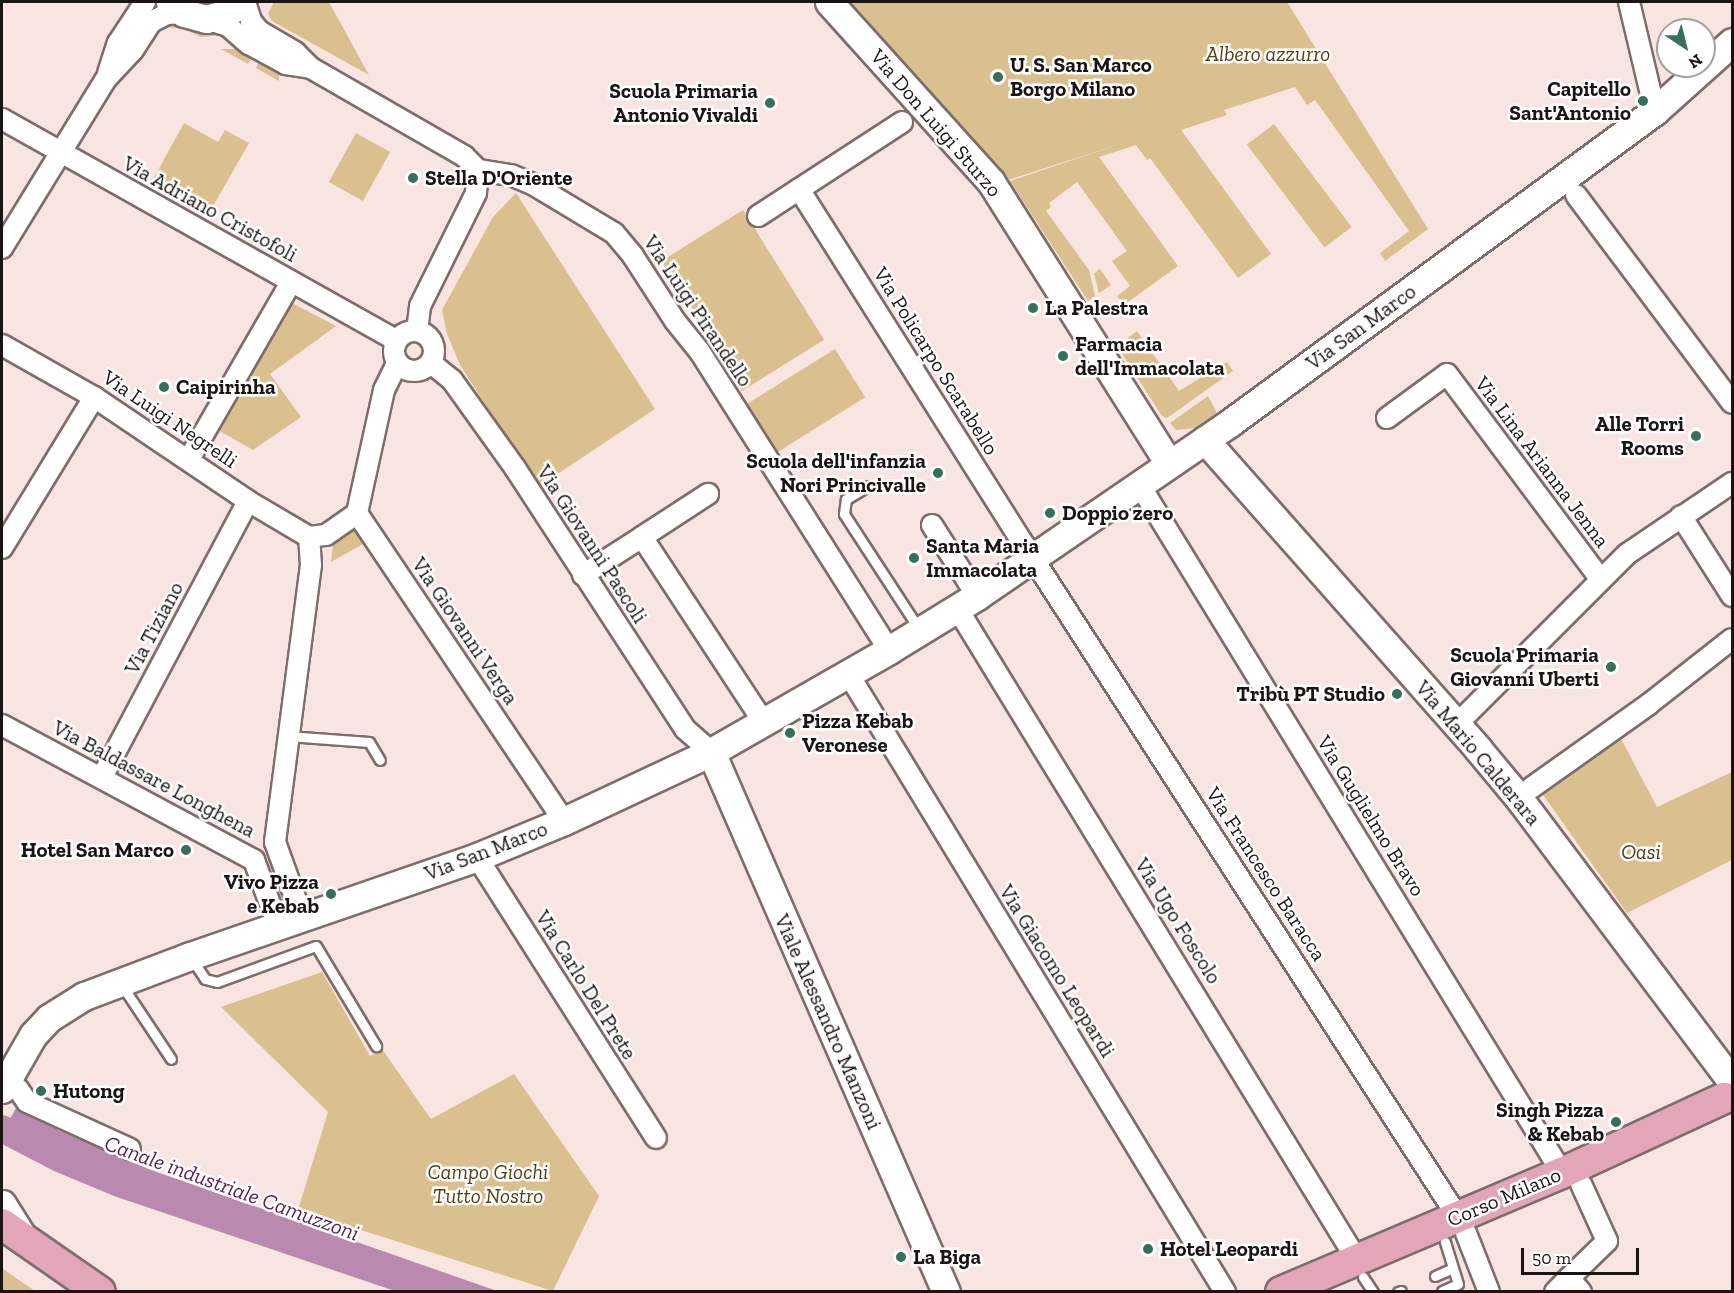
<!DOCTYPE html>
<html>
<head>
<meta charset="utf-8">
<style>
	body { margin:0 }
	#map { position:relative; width:1734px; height:1293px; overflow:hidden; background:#f8e5e2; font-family:"Zilla Slab",serif }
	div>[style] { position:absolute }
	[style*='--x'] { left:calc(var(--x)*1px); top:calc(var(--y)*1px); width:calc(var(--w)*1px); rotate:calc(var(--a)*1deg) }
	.green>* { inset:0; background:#d9c08e; transform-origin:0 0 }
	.water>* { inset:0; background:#ba89af }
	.canal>* { height:16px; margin:-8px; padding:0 8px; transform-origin:8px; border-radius:8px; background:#ba89af }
	.roads { filter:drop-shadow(2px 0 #7d6d6b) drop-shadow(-2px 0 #7d6d6b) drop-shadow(0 2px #7d6d6b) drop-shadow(0 -2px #7d6d6b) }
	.lane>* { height:9px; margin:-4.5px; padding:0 4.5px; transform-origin:4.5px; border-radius:4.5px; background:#fff }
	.street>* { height:20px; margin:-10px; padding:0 10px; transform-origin:10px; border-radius:10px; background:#fff }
	.street>.ring { margin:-10px; padding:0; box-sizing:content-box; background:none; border:20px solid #fff; border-radius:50% }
	.secondary>* { height:27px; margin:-13.5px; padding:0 13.5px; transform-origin:13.5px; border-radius:13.5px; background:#fff }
	.primary>* { height:30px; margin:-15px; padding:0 15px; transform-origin:15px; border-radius:15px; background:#e3a6b8 }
	.dots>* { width:16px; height:16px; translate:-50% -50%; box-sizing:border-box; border:3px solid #fff; border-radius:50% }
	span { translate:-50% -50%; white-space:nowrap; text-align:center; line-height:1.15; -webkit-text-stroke:5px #fff; paint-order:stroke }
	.park-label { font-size:21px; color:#554117; font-style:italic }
	.poi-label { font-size:21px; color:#1a1413; font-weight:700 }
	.left { translate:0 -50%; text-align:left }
	.right { translate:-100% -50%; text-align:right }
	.street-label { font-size:21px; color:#1a1413 }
	.water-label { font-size:22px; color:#591e4f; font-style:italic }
	.frame { position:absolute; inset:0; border:3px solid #1a1413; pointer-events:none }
	.north { position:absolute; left:1656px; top:18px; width:60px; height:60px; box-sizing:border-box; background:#fff; border:2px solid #a3a1a1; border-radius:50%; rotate:145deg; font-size:16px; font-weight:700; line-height:24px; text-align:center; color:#1a1413 }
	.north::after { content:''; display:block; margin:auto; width:21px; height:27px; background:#367059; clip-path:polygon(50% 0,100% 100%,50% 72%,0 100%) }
	.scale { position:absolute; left:1521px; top:1248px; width:118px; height:27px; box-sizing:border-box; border:3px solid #1a1413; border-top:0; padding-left:8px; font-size:18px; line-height:21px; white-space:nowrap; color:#1a1413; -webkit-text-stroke:4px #fff; paint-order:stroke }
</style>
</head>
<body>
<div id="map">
	<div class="green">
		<i style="clip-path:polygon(274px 2px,329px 2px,369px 75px,272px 21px,268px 14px)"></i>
		<i style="clip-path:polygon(851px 2px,1287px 2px,1428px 229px,1385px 261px,1380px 253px,1409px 231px,1315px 100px,1307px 105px,1295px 87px,1224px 110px,1227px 115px,1181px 130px,1271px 254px,1238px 278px,1150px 158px,1147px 160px,1136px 145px,1099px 157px,1178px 266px,1124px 305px,1117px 296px,1130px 286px,1112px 261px,1127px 251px,1077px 182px,1049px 203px,1051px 207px,1046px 211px,1089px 270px,1095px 296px,1088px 301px,1010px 181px,1120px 144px,1008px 180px)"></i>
		<i style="clip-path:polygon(176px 22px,217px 29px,226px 35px,201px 37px,184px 29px,167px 27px,153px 36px,160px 25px)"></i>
		<i style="clip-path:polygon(221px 49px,246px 49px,254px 54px,248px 64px)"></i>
		<i style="clip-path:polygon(261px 58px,279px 68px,279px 81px,256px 68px)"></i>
		<i style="clip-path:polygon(184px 123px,218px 142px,225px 130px,249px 143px,208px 215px,151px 183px)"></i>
		<i style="left:1274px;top:124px;width:129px;height:34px;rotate:53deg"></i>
		<i style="left:356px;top:133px;width:39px;height:56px;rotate:29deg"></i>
		<i style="clip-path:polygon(516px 193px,655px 409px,538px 487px,460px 365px,447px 334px,442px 310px,493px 217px)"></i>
		<i style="left:743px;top:210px;width:153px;height:97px;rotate:58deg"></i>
		<i style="clip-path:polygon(1100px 269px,1111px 285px,1099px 293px,1094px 274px)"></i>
		<i style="clip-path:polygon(290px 302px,336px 326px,270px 374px,301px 417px,253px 450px,216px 429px)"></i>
		<i style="clip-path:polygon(1137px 331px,1179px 391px,1227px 362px,1233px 371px,1167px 418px,1162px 416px,1117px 346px)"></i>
		<i style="left:835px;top:349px;width:57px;height:106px;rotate:58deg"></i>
		<i style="clip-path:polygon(1208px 396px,1217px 413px,1196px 428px,1176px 430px,1170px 423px)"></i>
		<i style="clip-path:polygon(361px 524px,372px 539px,331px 562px,333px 545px)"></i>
		<i style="clip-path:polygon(1617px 731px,1657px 807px,1732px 772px,1732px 860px,1627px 913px,1538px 788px)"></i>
		<i style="clip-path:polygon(322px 972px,370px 1056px,382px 1049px,431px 1119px,514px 1074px,599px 1196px,553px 1291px,298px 1210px,328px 1112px,221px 1007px)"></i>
		<i style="clip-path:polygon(3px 1269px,35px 1291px,2px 1291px)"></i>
	</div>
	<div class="water">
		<i style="clip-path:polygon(16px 1108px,60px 1131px,151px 1170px,497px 1291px,395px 1291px,114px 1196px,54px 1171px,2px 1144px,2px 1134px)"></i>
	</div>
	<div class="canal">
		<i style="--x:2;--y:1123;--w:27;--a:22"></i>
	</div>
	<div class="roads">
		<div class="lane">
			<i style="--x:868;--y:486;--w:26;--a:149"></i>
			<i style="--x:846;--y:499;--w:15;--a:98"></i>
			<i style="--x:844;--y:514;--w:137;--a:56.9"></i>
			<i style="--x:288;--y:736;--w:81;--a:4.2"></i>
			<i style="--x:369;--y:742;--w:21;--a:59"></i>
			<i style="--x:191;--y:958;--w:25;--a:56"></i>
			<i style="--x:205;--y:979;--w:12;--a:14"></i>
			<i style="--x:217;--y:982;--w:105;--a:-20"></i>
			<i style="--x:316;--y:946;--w:117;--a:59"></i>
			<i style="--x:121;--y:984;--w:90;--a:56.3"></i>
			<i style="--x:1435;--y:1276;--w:17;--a:-24"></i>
			<i style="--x:1363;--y:1277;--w:18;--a:56"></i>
			<i style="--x:1442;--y:1291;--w:17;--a:-24"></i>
			<i style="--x:1458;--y:1284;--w:44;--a:-107.2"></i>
			<i style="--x:1398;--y:1292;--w:3;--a:-18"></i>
		</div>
		<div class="street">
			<i style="--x:245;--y:2;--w:20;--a:72"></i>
			<i style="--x:251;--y:21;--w:13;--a:51"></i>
			<i style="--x:259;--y:31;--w:42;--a:30.3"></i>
			<i style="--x:295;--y:52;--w:23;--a:45"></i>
			<i style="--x:311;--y:68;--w:177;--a:29.9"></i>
			<i style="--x:464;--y:156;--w:20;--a:45"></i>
			<i style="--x:478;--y:170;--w:33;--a:9"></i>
			<i style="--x:511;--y:175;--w:25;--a:23"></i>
			<i style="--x:534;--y:185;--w:93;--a:31"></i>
			<i style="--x:614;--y:233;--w:30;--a:50"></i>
			<i style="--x:633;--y:256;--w:77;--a:57.1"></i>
			<i style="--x:675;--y:321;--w:40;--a:51"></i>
			<i style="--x:700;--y:352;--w:353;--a:57.6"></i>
			<i style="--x:1629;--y:2;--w:112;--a:76.6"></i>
			<i style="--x:206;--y:19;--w:23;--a:18"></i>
			<i style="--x:228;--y:26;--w:28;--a:41"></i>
			<i style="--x:249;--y:44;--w:42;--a:28.4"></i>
			<i style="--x:286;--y:64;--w:25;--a:9"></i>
			<i style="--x:108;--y:73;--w:32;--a:-72"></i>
			<i style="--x:118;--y:43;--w:49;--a:-56.6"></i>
			<i style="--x:2;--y:119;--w:452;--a:29.3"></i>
			<i style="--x:799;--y:189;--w:423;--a:57.7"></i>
			<i style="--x:1025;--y:546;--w:799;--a:57.17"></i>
			<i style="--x:1576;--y:195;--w:260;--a:53.1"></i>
			<i style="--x:758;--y:216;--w:172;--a:-33.1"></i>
			<i style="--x:2;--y:248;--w:198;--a:-58.4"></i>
			<i style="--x:106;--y:79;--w:40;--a:-47"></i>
			<i style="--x:133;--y:50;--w:33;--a:-57"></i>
			<i style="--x:151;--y:22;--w:18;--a:-27"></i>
			<i style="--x:167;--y:14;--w:17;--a:-3"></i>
			<i class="ring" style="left:394px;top:331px;width:20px;height:20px"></i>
			<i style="--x:417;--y:331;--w:25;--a:-83"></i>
			<i style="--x:420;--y:306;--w:126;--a:-63.6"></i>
			<i style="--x:476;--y:193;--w:23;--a:-85"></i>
			<i style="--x:2;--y:345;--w:106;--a:29.5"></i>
			<i style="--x:94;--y:397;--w:186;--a:34"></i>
			<i style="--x:248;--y:501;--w:71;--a:30.5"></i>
			<i style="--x:431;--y:363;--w:27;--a:39"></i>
			<i style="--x:452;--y:380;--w:108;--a:54.4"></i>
			<i style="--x:515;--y:468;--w:311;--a:56.9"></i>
			<i style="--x:685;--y:729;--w:35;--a:41"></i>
			<i style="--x:1387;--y:418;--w:74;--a:-36.3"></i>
			<i style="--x:1447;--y:374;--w:257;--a:53.2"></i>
			<i style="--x:189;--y:459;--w:204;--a:-60"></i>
			<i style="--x:1139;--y:484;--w:808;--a:58.45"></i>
			<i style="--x:357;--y:513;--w:371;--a:56.1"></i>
			<i style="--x:357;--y:513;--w:126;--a:-77.6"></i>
			<i style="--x:384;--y:390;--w:30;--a:-64"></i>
			<i style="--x:1681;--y:516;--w:95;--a:57.5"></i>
			<i style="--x:932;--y:525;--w:84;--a:57.6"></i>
			<i style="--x:309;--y:537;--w:17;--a:-7"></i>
			<i style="--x:326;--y:535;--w:38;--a:-35"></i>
			<i style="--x:642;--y:537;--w:79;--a:-33.1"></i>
			<i style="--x:2;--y:548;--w:177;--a:-58.6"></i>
			<i style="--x:583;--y:575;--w:70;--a:-32.8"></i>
			<i style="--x:642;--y:537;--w:222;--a:56.7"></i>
			<i style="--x:957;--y:608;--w:765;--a:58.47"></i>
			<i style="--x:849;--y:675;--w:723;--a:58.64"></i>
			<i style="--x:2;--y:725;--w:286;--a:28.2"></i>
			<i style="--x:254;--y:860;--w:70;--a:70"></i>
			<i style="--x:1456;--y:725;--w:242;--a:-45"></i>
			<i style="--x:1627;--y:554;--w:127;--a:-34.1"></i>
			<i style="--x:102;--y:777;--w:312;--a:-62.1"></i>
			<i style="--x:1531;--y:788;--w:145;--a:-35.4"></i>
			<i style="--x:1649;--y:704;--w:105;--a:-38.1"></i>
			<i style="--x:477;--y:857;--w:333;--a:57.5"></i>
			<i style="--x:302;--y:917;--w:80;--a:-109.8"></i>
			<i style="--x:275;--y:842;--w:279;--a:-82.6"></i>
			<i style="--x:311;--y:565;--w:28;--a:-94"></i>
			<i style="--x:2;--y:1079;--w:19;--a:32"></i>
			<i style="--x:18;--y:1089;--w:16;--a:55"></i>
			<i style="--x:27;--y:1102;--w:113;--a:24.5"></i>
			<i style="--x:1466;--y:1233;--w:63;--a:68.7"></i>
			<i style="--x:1555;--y:1292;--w:20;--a:-45"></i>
			<i style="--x:1581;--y:1292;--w:18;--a:-131"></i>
			<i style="--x:1569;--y:1278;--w:53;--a:-44.2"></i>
			<i style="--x:1607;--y:1241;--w:63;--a:-114.5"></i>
		</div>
		<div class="secondary">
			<i style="--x:170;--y:2;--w:18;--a:38"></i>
			<i style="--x:184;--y:13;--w:23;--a:15"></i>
			<i style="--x:206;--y:19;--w:22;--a:-16"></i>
			<i style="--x:227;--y:13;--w:18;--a:-38"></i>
			<i style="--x:829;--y:2;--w:242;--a:48"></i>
			<i style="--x:991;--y:182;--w:333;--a:57.7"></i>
			<i style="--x:1205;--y:440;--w:412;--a:48.5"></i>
			<i style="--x:1478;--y:749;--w:62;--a:50.2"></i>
			<i style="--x:1518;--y:797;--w:356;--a:53.1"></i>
			<i style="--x:711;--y:752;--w:589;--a:66.48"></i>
			<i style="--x:2;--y:1089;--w:62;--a:-60.1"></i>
			<i style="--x:33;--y:1035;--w:23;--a:-47"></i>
			<i style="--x:49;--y:1018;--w:41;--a:-32.2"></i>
			<i style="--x:84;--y:996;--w:113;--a:-20.7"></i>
			<i style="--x:190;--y:956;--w:304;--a:-19"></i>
			<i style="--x:477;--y:857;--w:94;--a:-22.5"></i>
			<i style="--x:564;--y:821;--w:162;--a:-25.1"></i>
			<i style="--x:711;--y:752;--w:205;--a:-29.8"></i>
			<i style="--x:889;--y:650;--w:103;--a:-31.5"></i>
			<i style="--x:977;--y:596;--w:308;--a:-34.4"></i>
			<i style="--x:1231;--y:422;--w:526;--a:-36.26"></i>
			<i style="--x:1655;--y:111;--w:103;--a:-41.9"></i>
			<i style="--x:2;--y:1204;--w:41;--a:57.8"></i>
		</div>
		<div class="primary">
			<i style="--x:2;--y:1224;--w:119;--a:34.8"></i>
			<i style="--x:1281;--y:1292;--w:305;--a:-23"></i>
			<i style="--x:1562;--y:1173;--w:179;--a:-24.8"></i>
		</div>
	</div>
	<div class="dots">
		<i style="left:998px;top:77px;background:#367059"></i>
		<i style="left:1643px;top:101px;background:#367059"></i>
		<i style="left:770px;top:103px;background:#367059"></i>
		<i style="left:413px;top:178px;background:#367059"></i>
		<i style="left:1033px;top:308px;background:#367059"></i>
		<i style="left:1063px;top:356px;background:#367059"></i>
		<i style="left:164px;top:387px;background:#367059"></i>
		<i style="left:1696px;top:436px;background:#367059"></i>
		<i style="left:938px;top:473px;background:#367059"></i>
		<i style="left:1050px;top:513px;background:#367059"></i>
		<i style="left:914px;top:558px;background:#367059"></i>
		<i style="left:1611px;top:667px;background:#367059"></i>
		<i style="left:1397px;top:694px;background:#367059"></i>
		<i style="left:790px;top:733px;background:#367059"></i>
		<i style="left:186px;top:850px;background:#367059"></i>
		<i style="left:331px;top:894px;background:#367059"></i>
		<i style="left:41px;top:1091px;background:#367059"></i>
		<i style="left:1616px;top:1122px;background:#367059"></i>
		<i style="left:1148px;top:1249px;background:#367059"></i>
		<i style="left:901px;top:1257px;background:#367059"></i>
	</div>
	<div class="park-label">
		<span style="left:1268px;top:54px">Albero azzurro</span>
		<span style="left:1641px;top:852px">Oasi</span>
		<span style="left:488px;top:1184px">Campo Giochi<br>Tutto Nostro</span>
	</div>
	<div class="poi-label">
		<span class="left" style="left:1010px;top:77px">U. S. San Marco<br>Borgo Milano</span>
		<span class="right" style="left:1631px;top:101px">Capitello<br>Sant'Antonio</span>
		<span class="right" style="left:758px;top:103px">Scuola Primaria<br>Antonio Vivaldi</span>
		<span class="left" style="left:425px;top:178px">Stella D'Oriente</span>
		<span class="left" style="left:1045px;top:308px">La Palestra</span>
		<span class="left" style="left:1075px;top:356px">Farmacia<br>dell'Immacolata</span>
		<span class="left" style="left:176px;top:387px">Caipirinha</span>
		<span class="right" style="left:1684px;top:436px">Alle Torri<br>Rooms</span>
		<span class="right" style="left:926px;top:473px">Scuola dell'infanzia<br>Nori Princivalle</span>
		<span class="left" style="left:1062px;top:513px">Doppio zero</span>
		<span class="left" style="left:926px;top:558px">Santa Maria<br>Immacolata</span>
		<span class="right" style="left:1599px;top:667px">Scuola Primaria<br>Giovanni Uberti</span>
		<span class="right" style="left:1385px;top:694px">Tribù PT Studio</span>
		<span class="left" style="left:802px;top:733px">Pizza Kebab<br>Veronese</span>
		<span class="right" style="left:174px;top:850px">Hotel San Marco</span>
		<span class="right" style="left:319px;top:894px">Vivo Pizza<br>e Kebab</span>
		<span class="left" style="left:53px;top:1091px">Hutong</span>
		<span class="right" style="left:1604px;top:1122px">Singh Pizza<br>&amp; Kebab</span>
		<span class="left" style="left:1160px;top:1249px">Hotel Leopardi</span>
		<span class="left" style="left:913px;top:1257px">La Biga</span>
	</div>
	<div class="street-label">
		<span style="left:936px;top:123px;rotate:49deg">Via Don Luigi Sturzo</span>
		<span style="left:210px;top:209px;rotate:29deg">Via Adriano Cristofoli</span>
		<span style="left:698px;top:311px;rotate:56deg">Via Luigi Pirandello</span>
		<span style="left:1361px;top:327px;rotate:-36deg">Via San Marco</span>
		<span style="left:936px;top:361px;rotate:58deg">Via Policarpo Scarabello</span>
		<span style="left:170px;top:419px;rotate:34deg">Via Luigi Negrelli</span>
		<span style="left:1542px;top:462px;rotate:53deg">Via Lina Arianna Jenna</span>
		<span style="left:592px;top:544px;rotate:57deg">Via Giovanni Pascoli</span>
		<span style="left:154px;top:628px;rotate:-62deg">Via Tiziano</span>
		<span style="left:465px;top:631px;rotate:56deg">Via Giovanni Verga</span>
		<span style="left:1478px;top:753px;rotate:50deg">Via Mario Calderara</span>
		<span style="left:154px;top:779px;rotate:28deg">Via Baldassare Longhena</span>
		<span style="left:1371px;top:816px;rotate:58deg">Via Guglielmo Bravo</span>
		<span style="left:486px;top:851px;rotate:-21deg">Via San Marco</span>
		<span style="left:1266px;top:874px;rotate:57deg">Via Francesco Baracca</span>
		<span style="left:1178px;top:921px;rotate:58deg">Via Ugo Foscolo</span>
		<span style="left:1057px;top:971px;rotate:58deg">Via Giacomo Leopardi</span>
		<span style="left:586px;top:985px;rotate:58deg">Via Carlo Del Prete</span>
		<span style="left:828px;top:1022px;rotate:66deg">Viale Alessandro Manzoni</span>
		<span style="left:1504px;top:1197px;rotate:-23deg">Corso Milano</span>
	</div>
	<div class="water-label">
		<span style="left:232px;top:1188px;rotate:20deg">Canale industriale Camuzzoni</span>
	</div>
	<div class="frame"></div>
	<div class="north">N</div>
	<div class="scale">50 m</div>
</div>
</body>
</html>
